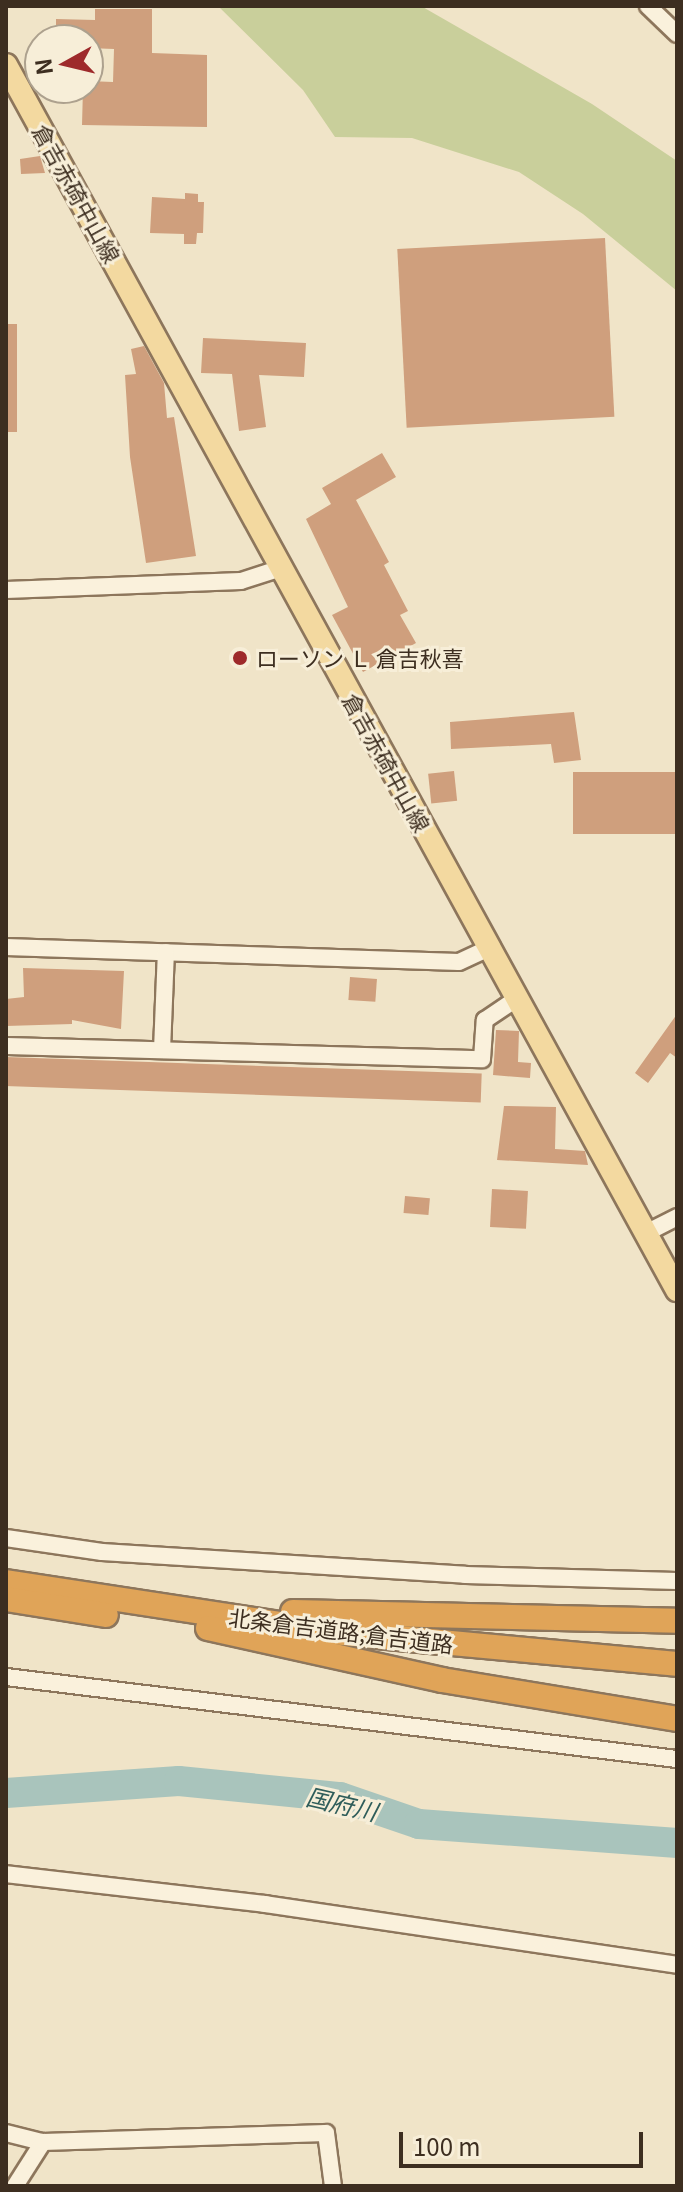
<!DOCTYPE html>
<html>
<head>
<meta charset="utf-8">
<style>
	body { margin:0 }
	#map { position:relative; width:683px; height:2192px; overflow:hidden; background:#f0e4c8; font-family:Georgia,"Noto Sans JP",serif }
	div>[style] { position:absolute }
	[style*='--x'] { left:calc(var(--x)*1px); top:calc(var(--y)*1px); width:calc(var(--w)*1px); rotate:calc(var(--a)*1deg) }
	.green>* { inset:0; background:#c9cf9b }
	.river>* { height:30px; margin:-15px; padding:0 15px; transform-origin:15px; border-radius:15px; background:#a9c4bc }
	.building>* { inset:0; background:#cf9f7d; transform-origin:0 0 }
	.roads { filter:drop-shadow(2px 0 #8d765c) drop-shadow(-2px 0 #8d765c) drop-shadow(0 2px #8d765c) drop-shadow(0 -2px #8d765c) }
	.minor>* { height:16px; margin:-8px; padding:0 8px; transform-origin:8px; border-radius:8px; background:#faf1dc }
	.major>* { height:22px; margin:-11px; padding:0 11px; transform-origin:11px; border-radius:11px; background:#f3d9a0 }
	.highway>* { height:24px; margin:-12px; padding:0 12px; transform-origin:12px; border-radius:12px; background:#e0a458 }
	.dots>* { width:22px; height:22px; translate:-50% -50%; box-sizing:border-box; border:4px solid #f7eed8; border-radius:50% }
	span { translate:-50% -50%; white-space:nowrap; text-align:center; line-height:1.15; -webkit-text-stroke:6px #f7eed8; paint-order:stroke }
	.street-label { font-size:22px; color:#3d2e20 }
	.poi-label { font-size:22px; color:#3d2e20 }
	.left { translate:0 -50%; text-align:left }
	.water-label { font-size:24px; color:#2f5d5a; font-style:italic }
	.frame { position:absolute; inset:0; border:8px solid #3d2e20; pointer-events:none }
	.north { position:absolute; left:24px; top:24px; width:80px; height:80px; box-sizing:border-box; background:#f7eed8; border:2px solid #ada18e; border-radius:50%; rotate:262deg; font-size:22px; font-weight:700; line-height:32px; text-align:center; color:#3d2e20 }
	.north::after { content:''; display:block; margin:auto; width:28px; height:36px; background:#9e2a2b; clip-path:polygon(50% 0,100% 100%,50% 72%,0 100%) }
	.scale { position:absolute; left:399px; top:2132px; width:244px; height:36px; box-sizing:border-box; border:4px solid #3d2e20; border-top:0; padding-left:10px; font-size:24px; line-height:28px; white-space:nowrap; color:#3d2e20; -webkit-text-stroke:6px #f7eed8; paint-order:stroke }
</style>
</head>
<body>
<div id="map">
	<div class="green">
		<i style="clip-path:polygon(218px 6px,421px 6px,592px 104px,677px 161px,677px 291px,583px 214px,519px 172px,412px 138px,335px 137px,303px 90px)"></i>
	</div>
	<div class="river">
		<i style="--x:6;--y:1793;--w:173;--a:-4"></i>
		<i style="--x:179;--y:1781;--w:162;--a:5.7"></i>
		<i style="--x:340;--y:1797;--w:83;--a:18.9"></i>
		<i style="--x:419;--y:1824;--w:259;--a:4.2"></i>
	</div>
	<div class="building">
		<i style="clip-path:polygon(95px 9px,152px 9px,152px 53px,207px 55px,207px 127px,82px 125px,83px 88px,88px 88px,88px 81px,113px 82px,114px 49px,88px 48px,88px 40px,56px 40px,56px 19px,95px 20px)"></i>
		<i style="clip-path:polygon(40px 156px,45px 173px,21px 174px,20px 159px)"></i>
		<i style="clip-path:polygon(185px 193px,198px 194px,198px 202px,204px 202px,203px 233px,197px 233px,196px 244px,184px 244px,184px 234px,150px 233px,152px 197px,185px 199px)"></i>
		<i style="left:605px;top:238px;width:179px;height:208px;rotate:87deg"></i>
		<i style="left:6px;top:324px;width:11px;height:108px"></i>
		<i style="clip-path:polygon(203px 338px,306px 343px,304px 377px,259px 375px,266px 427px,239px 431px,232px 374px,201px 373px)"></i>
		<i style="clip-path:polygon(144px 346px,164px 383px,167px 418px,174px 417px,196px 556px,146px 563px,130px 457px,125px 375px,136px 374px,131px 349px)"></i>
		<i style="clip-path:polygon(382px 453px,396px 477px,356px 500px,389px 562px,384px 565px,408px 611px,400px 615px,416px 643px,363px 672px,332px 615px,348px 607px,306px 519px,331px 504px,322px 488px)"></i>
		<i style="clip-path:polygon(574px 712px,581px 760px,554px 763px,551px 744px,451px 749px,450px 722px)"></i>
		<i style="left:454px;top:771px;width:30px;height:26px;rotate:84deg"></i>
		<i style="left:677px;top:772px;width:62px;height:104px;rotate:90deg"></i>
		<i style="clip-path:polygon(23px 968px,124px 971px,121px 1029px,72px 1020px,72px 1024px,6px 1026px,6px 999px,24px 997px)"></i>
		<i style="left:350px;top:977px;width:27px;height:23px;rotate:4deg"></i>
		<i style="clip-path:polygon(677px 1014px,677px 1058px,670px 1053px,648px 1083px,635px 1073px)"></i>
		<i style="clip-path:polygon(496px 1030px,519px 1031px,518px 1062px,531px 1063px,530px 1078px,493px 1075px)"></i>
		<i style="left:6px;top:1057px;width:476px;height:29px;rotate:2deg"></i>
		<i style="clip-path:polygon(504px 1106px,556px 1107px,555px 1149px,585px 1151px,588px 1165px,497px 1160px)"></i>
		<i style="left:492px;top:1189px;width:36px;height:38px;rotate:3deg"></i>
		<i style="left:405px;top:1196px;width:25px;height:17px;rotate:5deg"></i>
	</div>
	<div class="roads">
		<div class="minor">
			<i style="--x:648;--y:6;--w:40;--a:44"></i>
			<i style="--x:6;--y:590;--w:235;--a:-2.2"></i>
			<i style="--x:241;--y:581;--w:42;--a:-18"></i>
			<i style="--x:6;--y:947;--w:453;--a:1.9"></i>
			<i style="--x:459;--y:962;--w:35;--a:-25"></i>
			<i style="--x:6;--y:1046;--w:476;--a:1.6"></i>
			<i style="--x:482;--y:1059;--w:39;--a:-86"></i>
			<i style="--x:485;--y:1020;--w:41;--a:-34.1"></i>
			<i style="--x:162;--y:1050;--w:98;--a:-87.7"></i>
			<i style="--x:646;--y:1233;--w:35;--a:-27"></i>
			<i style="--x:6;--y:1538;--w:97;--a:8.3"></i>
			<i style="--x:102;--y:1552;--w:364;--a:3.6"></i>
			<i style="--x:465;--y:1575;--w:212;--a:1.6"></i>
			<i style="--x:6;--y:1677;--w:676;--a:6.97"></i>
			<i style="--x:6;--y:1874;--w:261;--a:6.6"></i>
			<i style="--x:265;--y:1904;--w:416;--a:8.4"></i>
			<i style="--x:6;--y:2133;--w:38;--a:14"></i>
			<i style="--x:43;--y:2142;--w:283;--a:-1.8"></i>
			<i style="--x:326;--y:2133;--w:53;--a:82.5"></i>
			<i style="--x:15;--y:2186;--w:52;--a:-57.5"></i>
		</div>
		<div class="major">
			<i style="--x:6;--y:65;--w:1397;--a:61.29"></i>
		</div>
		<div class="highway">
			<i style="--x:6;--y:1582;--w:331;--a:8.7"></i>
			<i style="--x:333;--y:1632;--w:345;--a:5.3"></i>
			<i style="--x:6;--y:1599;--w:101;--a:9.1"></i>
			<i style="--x:293;--y:1612;--w:384;--a:1.3"></i>
			<i style="--x:208;--y:1628;--w:240;--a:12.5"></i>
			<i style="--x:442;--y:1680;--w:238;--a:9.4"></i>
		</div>
	</div>
	<div class="dots">
		<i style="left:240px;top:658px;background:#9e2a2b"></i>
	</div>
	<div class="street-label">
		<span style="left:77px;top:193px;rotate:61deg">倉吉赤碕中山線</span>
		<span style="left:387px;top:762px;rotate:61deg">倉吉赤碕中山線</span>
		<span style="left:341px;top:1630px;rotate:7deg">北条倉吉道路;倉吉道路</span>
	</div>
	<div class="poi-label">
		<span class="left" style="left:256px;top:658px">ローソン Ｌ 倉吉秋喜</span>
	</div>
	<div class="water-label">
		<span style="left:342px;top:1803px;rotate:13deg">国府川</span>
	</div>
	<div class="frame"></div>
	<div class="north">N</div>
	<div class="scale">100 m</div>
</div>
</body>
</html>
